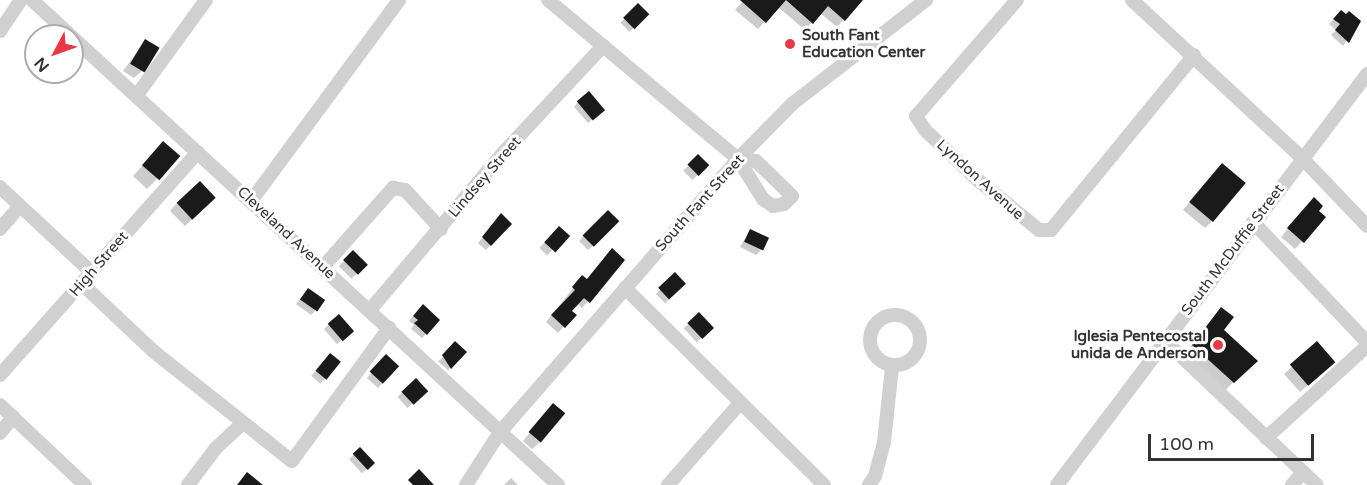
<!DOCTYPE html>
<html>
<head>
<meta charset="utf-8">
<style>
	body { margin:0 }
	#map { position:relative; width:1367px; height:485px; overflow:hidden; background:#fff; font-family:"Varela Round",sans-serif }
	div>[style] { position:absolute }
	[style*='--x'] { left:calc(var(--x)*1px); top:calc(var(--y)*1px); width:calc(var(--w)*1px); rotate:calc(var(--a)*1deg) }
	.shadow>* { inset:0; background:#0003; transform-origin:0 0 }
	.building>* { inset:0; background:#1a1a1a; transform-origin:0 0 }
	.minor>* { height:14px; margin:-7px; padding:0 7px; transform-origin:7px; border-radius:7px; background:#d0d0d0 }
	.minor>.ring { margin:-7px; padding:0; box-sizing:content-box; background:none; border:14px solid #d0d0d0; border-radius:50% }
	.dots>* { width:16px; height:16px; translate:-50% -50%; box-sizing:border-box; border:3px solid #fff; border-radius:50% }
	span { translate:-50% -50%; white-space:nowrap; text-align:center; line-height:1.15; -webkit-text-stroke:6px #fff; paint-order:stroke }
	.poi-label { font-size:15px; color:#333; font-weight:700 }
	.left { translate:0 -50%; text-align:left }
	.right { translate:-100% -50%; text-align:right }
	.street-label { font-size:15px; color:#333 }
	.north { position:absolute; left:24px; top:24px; width:60px; height:60px; box-sizing:border-box; background:#fff; border:2px solid #adadad; border-radius:50%; rotate:229deg; font-size:16px; font-weight:700; line-height:24px; text-align:center; color:#333 }
	.north::after { content:''; display:block; margin:auto; width:21px; height:27px; background:#e63946; clip-path:polygon(50% 0,100% 100%,50% 72%,0 100%) }
	.scale { position:absolute; left:1148px; top:434px; width:166px; height:27px; box-sizing:border-box; border:3px solid #333; border-top:0; padding-left:8px; font-size:18px; line-height:21px; white-space:nowrap; color:#333; -webkit-text-stroke:4px #fff; paint-order:stroke }
</style>
</head>
<body>
<div id="map">
	<div class="shadow">
		<i style="clip-path:polygon(744px 0,861px 0,837px 27px,820px 13px,805px 30px,778px 7px,758px 29px,735px 10px)"></i>
		<i style="left:638px;top:5px;width:13px;height:25px;rotate:45deg"></i>
		<i style="clip-path:polygon(1341px 12px,1359px 22px,1343px 46px,1331px 35px,1336px 30px,1329px 24px)"></i>
		<i style="clip-path:polygon(145px 41px,142px 71px,134px 78px,123px 71px)"></i>
		<i style="clip-path:polygon(578px 102px,598px 114px,588px 123px,574px 107px)"></i>
		<i style="clip-path:polygon(154px 153px,157px 179px,147px 189px,133px 176px)"></i>
		<i style="left:698px;top:156px;width:13px;height:21px;rotate:45deg"></i>
		<i style="clip-path:polygon(1215px 172px,1212px 221px,1205px 228px,1183px 210px)"></i>
		<i style="clip-path:polygon(214px 198px,185px 226px,170px 211px,177px 203px)"></i>
		<i style="clip-path:polygon(1306px 207px,1324px 217px,1295px 249px,1281px 237px)"></i>
		<i style="left:608px;top:212px;width:13px;height:41px;rotate:45deg"></i>
		<i style="clip-path:polygon(497px 220px,510px 224px,486px 250px,478px 243px)"></i>
		<i style="left:559px;top:228px;width:11px;height:28px;rotate:45deg"></i>
		<i style="clip-path:polygon(750px 230px,761px 250px,756px 255px,740px 247px)"></i>
		<i style="left:353px;top:252px;width:18px;height:20px;rotate:45deg"></i>
		<i style="clip-path:polygon(623px 260px,582px 308px,577px 303px,570px 311px,574px 315px,558px 333px,546px 322px,582px 277px,586px 281px)"></i>
		<i style="left:675px;top:275px;width:13px;height:27px;rotate:45deg"></i>
		<i style="clip-path:polygon(304px 294px,315px 311px,311px 315px,296px 304px)"></i>
		<i style="clip-path:polygon(1221px 309px,1222px 330px,1246px 371px,1223px 392px,1183px 356px)"></i>
		<i style="clip-path:polygon(418px 311px,426px 334px,422px 338px,411px 329px,414px 325px,409px 321px)"></i>
		<i style="left:699px;top:314px;width:19px;height:21px;rotate:47deg"></i>
		<i style="left:339px;top:316px;width:20px;height:20px;rotate:49deg"></i>
		<i style="left:455px;top:343px;width:13px;height:25px;rotate:42deg"></i>
		<i style="clip-path:polygon(1317px 344px,1326px 369px,1300px 392px,1284px 374px)"></i>
		<i style="left:330px;top:355px;width:12px;height:28px;rotate:42deg"></i>
		<i style="clip-path:polygon(382px 361px,397px 366px,378px 388px,367px 378px)"></i>
		<i style="left:416px;top:380px;width:15px;height:25px;rotate:48deg"></i>
		<i style="clip-path:polygon(546px 413px,540px 442px,532px 449px,523px 441px)"></i>
		<i style="left:360px;top:449px;width:19px;height:15px;rotate:47deg"></i>
		<i style="clip-path:polygon(511px 478px,518px 485px,504px 485px)"></i>
	</div>
	<div class="building">
		<i style="clip-path:polygon(740px 0,863px 0,845px 21px,828px 6px,813px 24px,786px 0,766px 23px)"></i>
		<i style="left:638px;top:3px;width:16px;height:21px;rotate:45deg"></i>
		<i style="clip-path:polygon(1341px 10px,1346px 14px,1349px 11px,1361px 21px,1349px 43px,1335px 30px,1340px 24px,1333px 19px)"></i>
		<i style="left:145px;top:39px;width:17px;height:29px;rotate:31deg"></i>
		<i style="left:589px;top:91px;width:25px;height:16px;rotate:50deg"></i>
		<i style="left:163px;top:141px;width:23px;height:32px;rotate:41deg"></i>
		<i style="left:698px;top:154px;width:16px;height:15px;rotate:45deg"></i>
		<i style="left:1222px;top:163px;width:31px;height:51px;rotate:40deg"></i>
		<i style="left:200px;top:181px;width:23px;height:32px;rotate:47deg"></i>
		<i style="clip-path:polygon(1314px 197px,1323px 206px,1319px 211px,1326px 217px,1304px 243px,1287px 228px)"></i>
		<i style="left:608px;top:210px;width:16px;height:36px;rotate:45deg"></i>
		<i style="clip-path:polygon(501px 213px,512px 224px,491px 246px,482px 237px)"></i>
		<i style="left:559px;top:226px;width:15px;height:22px;rotate:42deg"></i>
		<i style="left:750px;top:229px;width:21px;height:14px;rotate:25deg"></i>
		<i style="clip-path:polygon(612px 248px,625px 260px,590px 303px,584px 298px,572px 311px,577px 315px,565px 328px,551px 315px,575px 290px,572px 287px,582px 275px,587px 279px)"></i>
		<i style="left:353px;top:250px;width:21px;height:14px;rotate:45deg"></i>
		<i style="left:675px;top:272px;width:16px;height:23px;rotate:47deg"></i>
		<i style="left:308px;top:288px;width:21px;height:14px;rotate:35deg"></i>
		<i style="clip-path:polygon(423px 304px,440px 320px,427px 335px,414px 323px,418px 320px,413px 316px)"></i>
		<i style="clip-path:polygon(1221px 307px,1234px 317px,1224px 330px,1258px 361px,1234px 383px,1192px 345px)"></i>
		<i style="left:699px;top:312px;width:22px;height:16px;rotate:47deg"></i>
		<i style="left:339px;top:314px;width:23px;height:15px;rotate:49deg"></i>
		<i style="clip-path:polygon(455px 341px,467px 352px,451px 369px,442px 355px)"></i>
		<i style="left:1317px;top:341px;width:28px;height:36px;rotate:49deg"></i>
		<i style="left:330px;top:353px;width:14px;height:23px;rotate:39deg"></i>
		<i style="left:386px;top:354px;width:18px;height:24px;rotate:43deg"></i>
		<i style="left:416px;top:378px;width:18px;height:20px;rotate:47deg"></i>
		<i style="left:553px;top:403px;width:16px;height:38px;rotate:40deg"></i>
		<i style="left:360px;top:447px;width:22px;height:10px;rotate:47deg"></i>
		<i style="clip-path:polygon(419px 469px,434px 485px,413px 485px,408px 480px)"></i>
		<i style="clip-path:polygon(247px 472px,263px 485px,237px 485px)"></i>
	</div>
	<div class="minor">
		<i style="--x:32;--y:0;--w:53;--a:42.7"></i>
		<i style="--x:548;--y:0;--w:248;--a:39.9"></i>
		<i style="--x:738;--y:159;--w:47;--a:58"></i>
		<i style="--x:763;--y:199;--w:12;--a:35"></i>
		<i style="--x:773;--y:206;--w:11;--a:-10"></i>
		<i style="--x:784;--y:204;--w:11;--a:-45"></i>
		<i style="--x:792;--y:196;--w:50;--a:-135.8"></i>
		<i style="--x:756;--y:161;--w:18;--a:-174"></i>
		<i style="--x:1017;--y:0;--w:154;--a:131"></i>
		<i style="--x:916;--y:116;--w:17;--a:57"></i>
		<i style="--x:925;--y:130;--w:74;--a:43.4"></i>
		<i style="--x:979;--y:181;--w:77;--a:39.2"></i>
		<i style="--x:1039;--y:230;--w:12;--a:0"></i>
		<i style="--x:1051;--y:230;--w:226;--a:-50.7"></i>
		<i style="--x:1132;--y:0;--w:232;--a:42.9"></i>
		<i style="--x:1302;--y:158;--w:94;--a:46.3"></i>
		<i style="--x:0;--y:31;--w:37;--a:-56"></i>
		<i style="--x:72;--y:37;--w:661;--a:42.67"></i>
		<i style="--x:137;--y:95;--w:117;--a:-54"></i>
		<i style="--x:0;--y:187;--w:125;--a:43"></i>
		<i style="--x:251;--y:201;--w:250;--a:-53.6"></i>
		<i style="--x:1253;--y:222;--w:166;--a:46.5"></i>
		<i style="--x:0;--y:229;--w:30;--a:-49"></i>
		<i style="--x:323;--y:267;--w:106;--a:-48.5"></i>
		<i style="--x:393;--y:188;--w:12;--a:9"></i>
		<i style="--x:405;--y:190;--w:53;--a:47.3"></i>
		<i style="--x:82;--y:284;--w:98;--a:43.3"></i>
		<i style="--x:153;--y:351;--w:177;--a:38.4"></i>
		<i style="--x:292;--y:461;--w:165;--a:-53.9"></i>
		<i style="--x:625;--y:288;--w:280;--a:44.7"></i>
		<i style="--x:370;--y:310;--w:209;--a:-49.7"></i>
		<i style="--x:505;--y:151;--w:144;--a:-47"></i>
		<i class="ring" style="left:870px;top:315px;width:36px;height:36px"></i>
		<i style="--x:1165;--y:341;--w:209;--a:43.5"></i>
		<i style="--x:0;--y:375;--w:298;--a:-48.4"></i>
		<i style="--x:0;--y:405;--w:117;--a:43.3"></i>
		<i style="--x:0;--y:433;--w:21;--a:-51"></i>
		<i style="--x:1266;--y:438;--w:137;--a:-42.3"></i>
		<i style="--x:188;--y:485;--w:46;--a:-52.9"></i>
		<i style="--x:216;--y:448;--w:37;--a:-43"></i>
		<i style="--x:466;--y:485;--w:63;--a:-57.3"></i>
		<i style="--x:500;--y:432;--w:362;--a:-48.9"></i>
		<i style="--x:738;--y:159;--w:77;--a:-45.5"></i>
		<i style="--x:792;--y:104;--w:170;--a:-37.8"></i>
		<i style="--x:668;--y:485;--w:109;--a:-48.7"></i>
		<i style="--x:869;--y:485;--w:11;--a:-56"></i>
		<i style="--x:875;--y:476;--w:35;--a:-75"></i>
		<i style="--x:884;--y:442;--w:75;--a:-83.9"></i>
		<i style="--x:1057;--y:485;--w:515;--a:-52.97"></i>
		<i style="--x:1292;--y:485;--w:17;--a:-50"></i>
	</div>
	<div class="dots">
		<i style="left:790px;top:44px;background:#e63946"></i>
		<i style="left:1218px;top:345px;background:#e63946"></i>
	</div>
	<div class="poi-label">
		<span class="left" style="left:802px;top:44px">South Fant<br>Education Center</span>
		<span class="right" style="left:1206px;top:345px">Iglesia Pentecostal<br>unida de Anderson</span>
	</div>
	<div class="street-label">
		<span style="left:485px;top:177px;rotate:-49deg">Lindsey Street</span>
		<span style="left:980px;top:180px;rotate:42deg">Lyndon Avenue</span>
		<span style="left:700px;top:203px;rotate:-48deg">South Fant Street</span>
		<span style="left:286px;top:233px;rotate:43deg">Cleveland Avenue</span>
		<span style="left:1233px;top:250px;rotate:-53deg">South McDuffie Street</span>
		<span style="left:99px;top:264px;rotate:-49deg">High Street</span>
	</div>
	<div class="north">N</div>
	<div class="scale">100 m</div>
</div>
</body>
</html>
